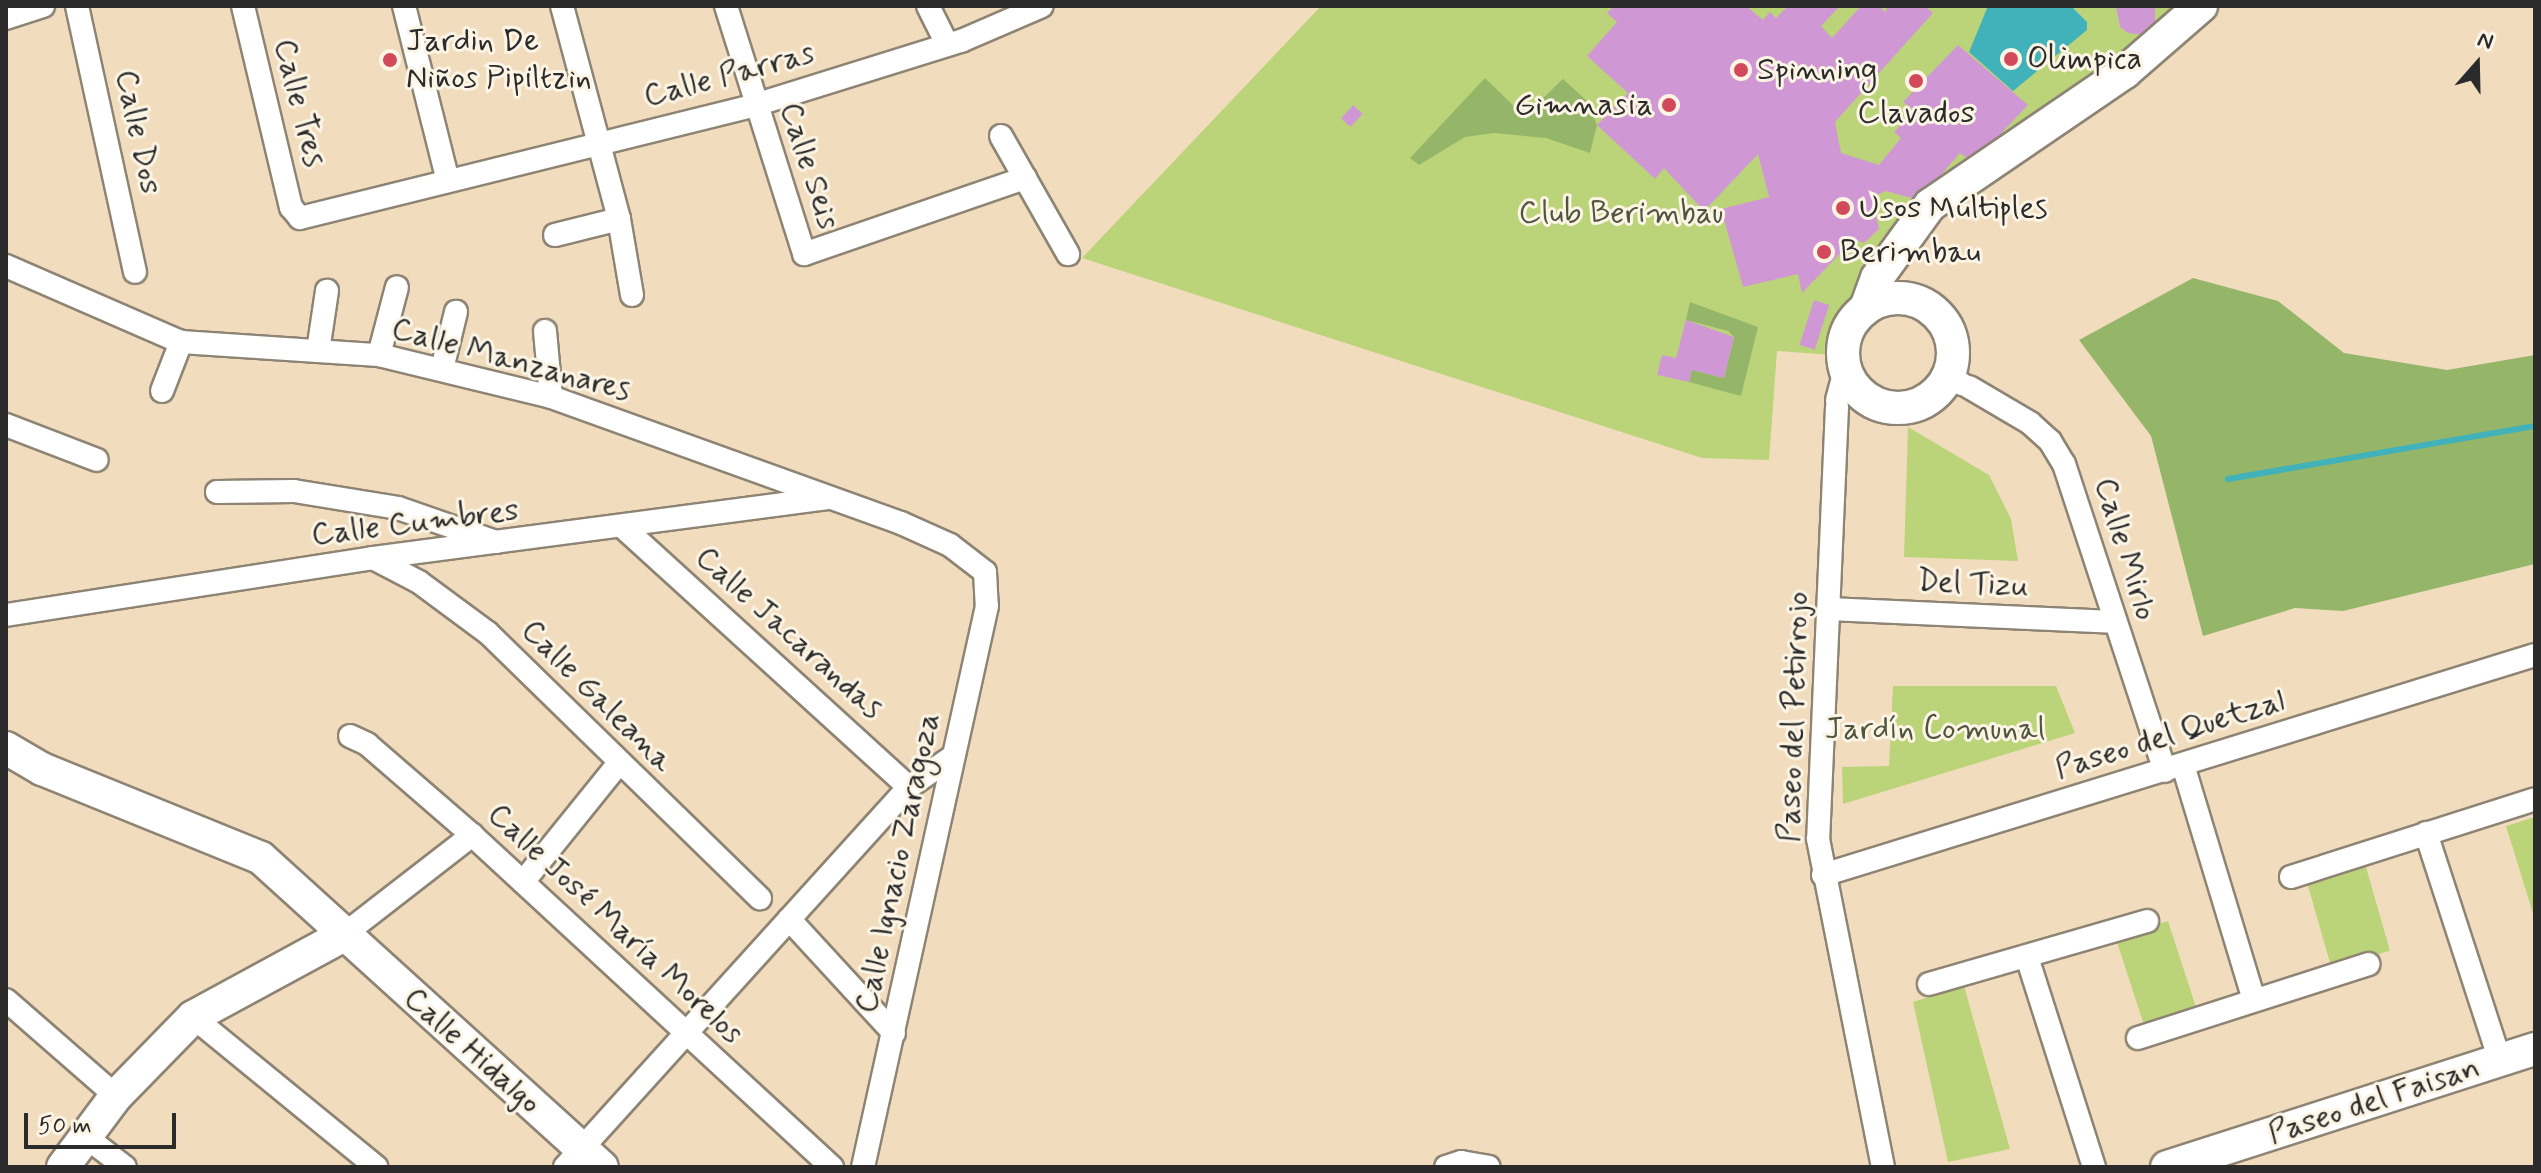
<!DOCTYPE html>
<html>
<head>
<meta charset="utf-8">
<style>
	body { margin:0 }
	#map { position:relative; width:2541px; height:1173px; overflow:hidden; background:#f1ddbe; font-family:Mynerve,sans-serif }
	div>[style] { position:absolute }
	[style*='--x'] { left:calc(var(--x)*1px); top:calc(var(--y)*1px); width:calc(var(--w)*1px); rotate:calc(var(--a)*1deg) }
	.green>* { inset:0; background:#bcd479; transform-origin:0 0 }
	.forest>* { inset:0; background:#95b669 }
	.water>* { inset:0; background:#41b1ba }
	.stream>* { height:6px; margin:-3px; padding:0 3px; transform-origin:3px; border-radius:3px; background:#41b1ba }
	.building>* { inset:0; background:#cf98d5; transform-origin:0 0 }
	.roads { filter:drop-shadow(2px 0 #8e8474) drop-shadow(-2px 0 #8e8474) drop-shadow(0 2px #8e8474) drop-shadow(0 -2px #8e8474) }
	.street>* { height:22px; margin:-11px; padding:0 11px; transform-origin:11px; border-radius:11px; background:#fff }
	.secondary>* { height:32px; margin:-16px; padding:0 16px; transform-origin:16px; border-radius:16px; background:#fff }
	.secondary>.ring { margin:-16px; padding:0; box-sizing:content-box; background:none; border:32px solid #fff; border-radius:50% }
	.dots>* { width:22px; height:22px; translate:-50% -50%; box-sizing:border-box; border:4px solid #fcf5e5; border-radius:50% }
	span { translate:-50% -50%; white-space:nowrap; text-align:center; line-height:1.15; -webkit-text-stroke:6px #fcf5e5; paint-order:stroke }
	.poi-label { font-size:32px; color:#2b2b2b }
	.left { translate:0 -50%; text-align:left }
	.right { translate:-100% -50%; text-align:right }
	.street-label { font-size:32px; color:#2b2b2b }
	.park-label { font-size:32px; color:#4f553e }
	.frame { position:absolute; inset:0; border:8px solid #2b2b2b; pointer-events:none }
	.north { position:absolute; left:2437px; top:24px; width:80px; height:80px; -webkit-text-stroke:6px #fcf5e5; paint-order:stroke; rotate:20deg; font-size:22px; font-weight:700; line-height:32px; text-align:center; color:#2b2b2b }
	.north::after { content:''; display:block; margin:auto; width:28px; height:36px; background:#2b2b2b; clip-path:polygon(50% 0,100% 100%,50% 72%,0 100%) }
	.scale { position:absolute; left:24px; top:1113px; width:152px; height:36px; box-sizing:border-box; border:4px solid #2b2b2b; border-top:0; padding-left:10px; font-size:24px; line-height:28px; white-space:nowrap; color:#2b2b2b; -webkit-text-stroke:6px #fcf5e5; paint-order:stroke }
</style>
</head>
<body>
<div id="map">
	<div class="green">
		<i style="clip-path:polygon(1321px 6px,2199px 6px,1976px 166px,1839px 323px,1832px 355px,1777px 351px,1769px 460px,1702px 458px,1082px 258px)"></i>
		<i style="clip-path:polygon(1908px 427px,1989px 475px,2011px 519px,2018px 561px,1904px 557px)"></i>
		<i style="clip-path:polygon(1893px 686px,2056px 686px,2075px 733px,1843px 804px,1842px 767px,1889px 766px)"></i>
		<i style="clip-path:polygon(2535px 817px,2535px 920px,2506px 826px)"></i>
		<i style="left:2366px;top:867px;width:87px;height:61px;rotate:74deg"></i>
		<i style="left:2168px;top:921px;width:92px;height:55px;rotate:72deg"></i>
		<i style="clip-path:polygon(1964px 986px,2010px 1149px,1948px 1162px,1913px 1002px)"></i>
	</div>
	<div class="forest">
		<i style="clip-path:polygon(1485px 78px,1524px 116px,1563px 79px,1587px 101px,1597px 125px,1590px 153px,1546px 138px,1494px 133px,1465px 137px,1419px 165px,1410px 158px)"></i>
		<i style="clip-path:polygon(2193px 278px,2278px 301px,2344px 353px,2447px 370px,2535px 355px,2535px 564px,2343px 611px,2295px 608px,2203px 636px,2151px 436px,2079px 340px)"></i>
		<i style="clip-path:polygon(1690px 302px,1758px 327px,1741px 396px,1689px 382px,1692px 370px,1724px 378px,1734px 337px,1728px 331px,1686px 320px)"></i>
	</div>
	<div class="water">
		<i style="clip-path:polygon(1988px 6px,2071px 6px,2087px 22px,2087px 30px,2013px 91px,1969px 52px)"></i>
	</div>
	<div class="stream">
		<i style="--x:2228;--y:479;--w:312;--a:-9.8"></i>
	</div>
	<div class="building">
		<i style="clip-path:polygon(1614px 6px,1746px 6px,1763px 20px,1770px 12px,1776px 18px,1788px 6px,1840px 6px,1821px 26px,1832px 38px,1861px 6px,1879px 6px,1885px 12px,1888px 6px,1925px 6px,1933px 13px,1835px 122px,1841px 153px,1879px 165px,1901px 138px,1894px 132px,1914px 110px,1903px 102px,1958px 45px,2028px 105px,1973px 163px,1960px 153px,1919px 200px,1886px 191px,1872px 197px,1879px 229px,1864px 243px,1854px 239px,1802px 293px,1798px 274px,1743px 287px,1721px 209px,1769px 197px,1758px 154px,1704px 211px,1664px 168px,1655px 179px,1597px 125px,1628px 93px,1587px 56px,1617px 22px,1607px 13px)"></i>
		<i style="clip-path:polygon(2116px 6px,2155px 6px,2155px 27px,2145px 35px,2128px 33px,2120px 27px)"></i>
		<i style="left:1353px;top:105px;width:13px;height:18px;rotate:42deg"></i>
		<i style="left:1814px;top:300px;width:16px;height:47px;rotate:18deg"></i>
		<i style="clip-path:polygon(1686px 320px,1734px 337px,1724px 378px,1692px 370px,1689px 382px,1657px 375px,1662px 355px,1676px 358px)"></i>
	</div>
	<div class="roads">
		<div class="street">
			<i style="--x:77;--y:6;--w:272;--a:77.7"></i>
			<i style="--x:243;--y:6;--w:207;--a:76.6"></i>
			<i style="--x:291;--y:207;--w:14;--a:51"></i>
			<i style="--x:300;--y:218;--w:469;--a:-13.9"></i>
			<i style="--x:755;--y:105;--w:216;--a:-17.3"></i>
			<i style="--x:961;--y:41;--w:88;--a:-23.4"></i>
			<i style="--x:404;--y:6;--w:180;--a:75.9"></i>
			<i style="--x:562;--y:6;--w:220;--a:75"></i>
			<i style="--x:619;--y:219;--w:77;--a:80.3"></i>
			<i style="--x:726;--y:6;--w:260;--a:72.5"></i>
			<i style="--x:804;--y:254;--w:234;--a:-19"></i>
			<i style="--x:928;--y:6;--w:42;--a:63.4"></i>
			<i style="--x:6;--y:18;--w:39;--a:-18"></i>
			<i style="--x:1001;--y:136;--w:136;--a:60.4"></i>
			<i style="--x:555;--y:235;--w:66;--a:-14"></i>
			<i style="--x:6;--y:266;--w:191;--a:23.5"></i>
			<i style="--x:181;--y:342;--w:198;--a:3.8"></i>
			<i style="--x:379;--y:355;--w:177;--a:13.7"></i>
			<i style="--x:551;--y:397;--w:372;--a:19.8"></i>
			<i style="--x:901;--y:523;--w:54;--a:24.2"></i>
			<i style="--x:950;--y:545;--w:44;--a:37.6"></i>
			<i style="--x:985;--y:572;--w:34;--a:87"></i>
			<i style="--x:987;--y:606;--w:575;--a:102.46"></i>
			<i style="--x:545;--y:331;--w:66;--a:84.8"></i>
			<i style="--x:318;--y:351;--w:61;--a:-81.5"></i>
			<i style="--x:379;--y:355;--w:70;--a:-75.2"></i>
			<i style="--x:442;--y:369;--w:59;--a:-76.2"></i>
			<i style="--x:1948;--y:377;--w:16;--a:27"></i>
			<i style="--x:1969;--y:387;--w:71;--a:30.5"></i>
			<i style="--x:2030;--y:423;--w:27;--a:42"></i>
			<i style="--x:2050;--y:441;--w:27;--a:59"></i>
			<i style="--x:2064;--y:464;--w:323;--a:71.8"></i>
			<i style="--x:162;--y:391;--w:53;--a:-68.8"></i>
			<i style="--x:1837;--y:400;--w:31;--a:-75"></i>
			<i style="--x:1837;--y:407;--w:432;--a:92.5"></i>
			<i style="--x:1818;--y:839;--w:334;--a:78.8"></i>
			<i style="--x:6;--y:425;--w:97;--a:21"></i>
			<i style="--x:217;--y:492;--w:77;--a:-0.7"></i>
			<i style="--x:294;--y:491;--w:105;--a:9.3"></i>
			<i style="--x:398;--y:508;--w:104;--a:19.1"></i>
			<i style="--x:624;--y:528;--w:385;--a:42.3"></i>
			<i style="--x:373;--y:558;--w:52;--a:27.6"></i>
			<i style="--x:419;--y:582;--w:86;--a:36.5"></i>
			<i style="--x:488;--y:633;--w:380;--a:44.3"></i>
			<i style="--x:1829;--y:609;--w:284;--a:2.6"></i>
			<i style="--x:6;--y:615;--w:371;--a:-8.8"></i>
			<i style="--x:373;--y:558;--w:459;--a:-7.5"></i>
			<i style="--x:350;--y:736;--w:19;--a:25"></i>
			<i style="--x:367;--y:744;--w:139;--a:40.9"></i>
			<i style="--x:472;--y:835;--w:490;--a:42.7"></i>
			<i style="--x:2183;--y:765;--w:245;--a:73.2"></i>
			<i style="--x:2426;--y:833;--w:240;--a:72"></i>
			<i style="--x:1823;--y:875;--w:745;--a:-17.17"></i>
			<i style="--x:2291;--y:877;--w:256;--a:-17.7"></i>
			<i style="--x:523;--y:882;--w:154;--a:-51.1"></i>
			<i style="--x:789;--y:919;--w:155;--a:47.4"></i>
			<i style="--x:342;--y:936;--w:165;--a:-37.8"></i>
			<i style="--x:2027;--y:957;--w:220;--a:72.3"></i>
			<i style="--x:1929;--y:984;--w:227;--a:-16.1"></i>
			<i style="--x:6;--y:1000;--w:146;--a:41.1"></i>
			<i style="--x:193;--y:1017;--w:237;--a:39.3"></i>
			<i style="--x:2138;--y:1038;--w:242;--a:-17.8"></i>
			<i style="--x:86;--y:1137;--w:49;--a:37.6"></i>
			<i style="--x:565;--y:1167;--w:513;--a:-47.85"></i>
			<i style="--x:909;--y:787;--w:52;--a:-34.9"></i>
			<i style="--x:1446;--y:1167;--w:16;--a:-18"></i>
			<i style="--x:1461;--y:1162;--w:28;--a:10"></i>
		</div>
		<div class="secondary">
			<i class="ring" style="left:1843px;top:298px;width:78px;height:78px"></i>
			<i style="--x:1866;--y:308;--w:32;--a:-70"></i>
			<i style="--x:1877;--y:278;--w:90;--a:-54"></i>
			<i style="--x:1930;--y:205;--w:236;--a:-34.3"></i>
			<i style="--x:2125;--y:72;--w:101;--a:-41"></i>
			<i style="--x:6;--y:748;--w:42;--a:30.3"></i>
			<i style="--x:42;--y:769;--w:236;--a:22.1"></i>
			<i style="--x:261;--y:858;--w:460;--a:42.2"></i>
			<i style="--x:63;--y:1167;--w:89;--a:-53.3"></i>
			<i style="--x:116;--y:1096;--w:110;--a:-45.7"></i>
			<i style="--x:193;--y:1017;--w:170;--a:-28.5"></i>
			<i style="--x:2167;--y:1167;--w:386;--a:-17.8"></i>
		</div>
	</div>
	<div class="dots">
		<i style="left:2011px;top:59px;background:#d1495b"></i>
		<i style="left:390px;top:60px;background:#d1495b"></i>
		<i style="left:1741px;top:70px;background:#d1495b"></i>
		<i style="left:1916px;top:81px;background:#d1495b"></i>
		<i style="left:1669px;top:105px;background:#d1495b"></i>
		<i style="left:1843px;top:208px;background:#d1495b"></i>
		<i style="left:1824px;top:252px;background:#d1495b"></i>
	</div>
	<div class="poi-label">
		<span class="left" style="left:406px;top:60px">Jardin De<br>Niños Pipiltzin</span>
		<span class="left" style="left:2027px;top:59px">Olimpica</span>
		<span class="left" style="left:1757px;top:70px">Spinning</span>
		<span class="right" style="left:1653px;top:105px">Gimnasia</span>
		<span style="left:1916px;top:113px">Clavados</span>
		<span class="left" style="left:1859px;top:208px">Usos Múltiples</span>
		<span class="left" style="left:1840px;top:252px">Berimbau</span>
	</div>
	<div class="street-label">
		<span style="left:729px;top:75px;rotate:-15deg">Calle Parras</span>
		<span style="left:299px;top:103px;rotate:76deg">Calle Tres</span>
		<span style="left:138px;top:132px;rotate:78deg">Calle Dos</span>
		<span style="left:809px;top:166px;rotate:72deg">Calle Seis</span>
		<span style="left:511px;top:360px;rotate:15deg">Calle Manzanares</span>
		<span style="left:415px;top:523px;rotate:-7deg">Calle Cumbres</span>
		<span style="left:2125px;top:549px;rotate:73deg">Calle Mirlo</span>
		<span style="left:1973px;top:584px;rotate:3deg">Del Tizu</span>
		<span style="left:789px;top:633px;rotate:42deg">Calle Jacarandas</span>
		<span style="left:597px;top:696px;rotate:45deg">Calle Galeana</span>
		<span style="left:1794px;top:717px;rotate:-88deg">Paseo del Petirrojo</span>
		<span style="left:2170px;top:735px;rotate:-17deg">Paseo del Quetzal</span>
		<span style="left:898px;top:863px;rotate:-78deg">Calle Ignacio Zaragoza</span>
		<span style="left:615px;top:924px;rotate:43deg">Calle José María Morelos</span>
		<span style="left:472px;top:1051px;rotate:42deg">Calle Hidalgo</span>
		<span style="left:2374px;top:1101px;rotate:-18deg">Paseo del Faisan</span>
	</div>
	<div class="park-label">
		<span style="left:1621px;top:213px">Club Berimbau</span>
		<span style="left:1935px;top:729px">Jardín Comunal</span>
	</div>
	<div class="frame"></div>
	<div class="north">N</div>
	<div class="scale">50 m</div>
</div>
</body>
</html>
